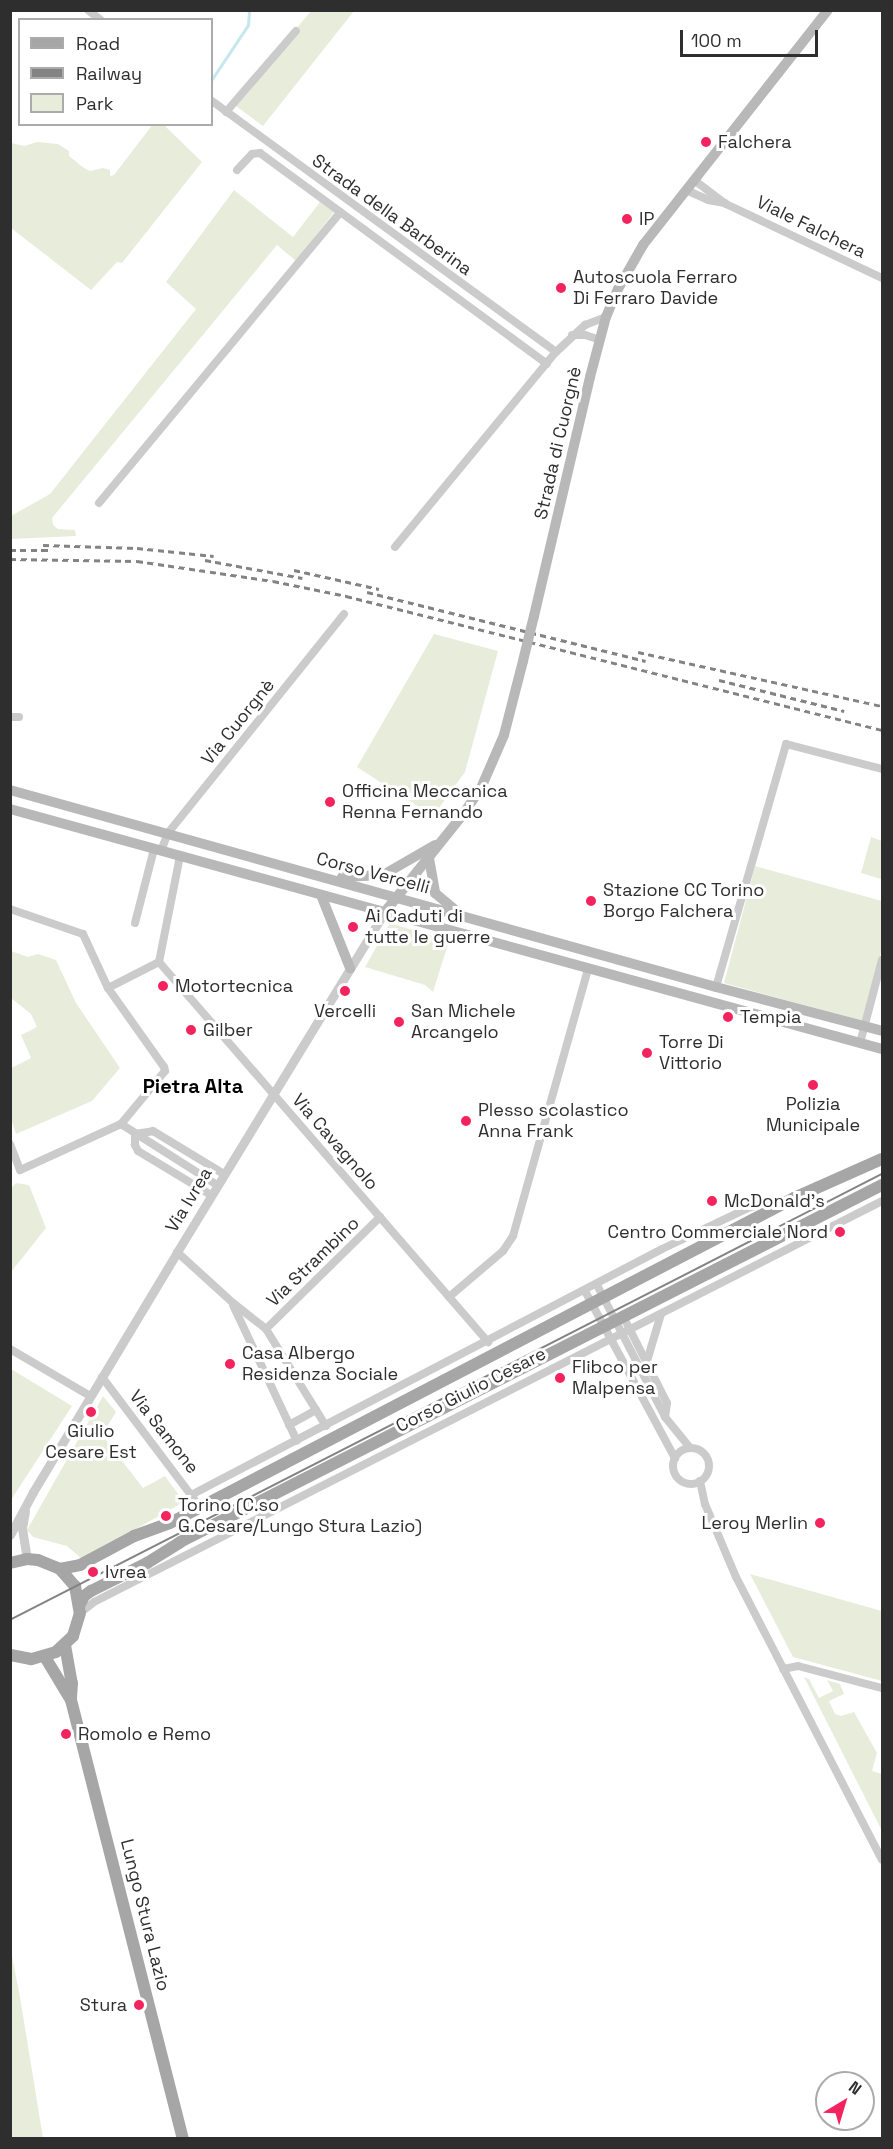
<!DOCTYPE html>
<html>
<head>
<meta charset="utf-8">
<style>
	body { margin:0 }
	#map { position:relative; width:893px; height:2149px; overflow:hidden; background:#fff; font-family:"Space Grotesk",sans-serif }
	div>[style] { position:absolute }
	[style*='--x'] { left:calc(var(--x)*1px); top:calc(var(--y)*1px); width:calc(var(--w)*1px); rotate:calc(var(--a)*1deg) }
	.green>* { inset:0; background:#e8eddb }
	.stream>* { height:3px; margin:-1.5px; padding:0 1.5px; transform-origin:1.5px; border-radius:1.5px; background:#c5e7ee }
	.minor>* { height:8px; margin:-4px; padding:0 4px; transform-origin:4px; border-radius:4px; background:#cbcbcb }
	.minor>.ring { margin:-4px; padding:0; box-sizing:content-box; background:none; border:8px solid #cbcbcb; border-radius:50% }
	.tertiary>* { height:9px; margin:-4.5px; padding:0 4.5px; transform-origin:4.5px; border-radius:4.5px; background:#cbcbcb }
	.secondary>* { height:10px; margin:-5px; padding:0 5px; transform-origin:5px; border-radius:5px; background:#b8b8b8 }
	.primary>* { height:12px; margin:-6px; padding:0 6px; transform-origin:6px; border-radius:6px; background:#a6a6a6 }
	.tram>* { height:1.5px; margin:-0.75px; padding:0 0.75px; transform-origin:0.75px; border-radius:0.75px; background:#838383 }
	.rail>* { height:3px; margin-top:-1.5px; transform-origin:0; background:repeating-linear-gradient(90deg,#838383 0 6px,transparent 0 10.5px) }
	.secondary-bridge>* { height:10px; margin:-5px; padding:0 5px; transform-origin:5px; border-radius:5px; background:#b8b8b8 }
	.dots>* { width:16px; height:16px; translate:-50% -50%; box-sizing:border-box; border:3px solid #fff; border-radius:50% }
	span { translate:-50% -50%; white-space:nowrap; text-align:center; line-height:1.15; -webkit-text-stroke:6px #fff; paint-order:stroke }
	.poi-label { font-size:18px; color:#2e2e2e }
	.left { translate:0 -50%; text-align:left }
	.right { translate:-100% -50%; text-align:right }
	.street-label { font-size:18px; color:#2e2e2e }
	.neighbourhood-label { font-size:20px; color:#000; font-weight:700 }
	.frame { position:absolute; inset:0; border:12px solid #2e2e2e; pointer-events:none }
	.legend { position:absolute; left:18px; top:18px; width:195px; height:108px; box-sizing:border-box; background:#fff; border:2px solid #ababab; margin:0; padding:8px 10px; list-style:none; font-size:18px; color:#2e2e2e }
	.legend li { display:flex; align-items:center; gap:12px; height:30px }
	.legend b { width:30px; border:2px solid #ababab }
	.north { position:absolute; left:815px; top:2071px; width:60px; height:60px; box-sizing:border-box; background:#fff; border:2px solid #ababab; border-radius:50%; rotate:38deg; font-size:16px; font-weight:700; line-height:24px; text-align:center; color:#2e2e2e }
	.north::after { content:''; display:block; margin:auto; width:21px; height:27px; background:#f3235e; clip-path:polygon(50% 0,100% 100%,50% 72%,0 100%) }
	.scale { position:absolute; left:680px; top:30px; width:138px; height:27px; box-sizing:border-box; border:3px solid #2e2e2e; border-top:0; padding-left:8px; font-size:18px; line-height:21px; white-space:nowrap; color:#2e2e2e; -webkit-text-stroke:4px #fff; paint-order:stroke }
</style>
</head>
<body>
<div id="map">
	<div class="green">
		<i style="clip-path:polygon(311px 11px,354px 11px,263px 126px,233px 104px)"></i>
		<i style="clip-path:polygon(153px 124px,164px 125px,202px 162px,122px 263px,117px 262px,91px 290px,11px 228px,11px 143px,24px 146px,37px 142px,58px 144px,69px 151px,69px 156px,84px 168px,90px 171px,103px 168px,110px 170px,110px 176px,114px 175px)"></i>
		<i style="clip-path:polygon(234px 190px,293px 237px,320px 202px,334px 212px,296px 261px,277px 245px,52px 518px,53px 525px,58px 529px,75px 530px,76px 536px,11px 539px,11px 516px,50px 494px,196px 309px,166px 282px)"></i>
		<i style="clip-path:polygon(434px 634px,498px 651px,465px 772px,433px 816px,357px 767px)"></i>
		<i style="clip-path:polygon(871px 837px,882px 841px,881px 879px,861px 873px)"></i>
		<i style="clip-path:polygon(755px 866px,882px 901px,882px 948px,863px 1021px,724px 983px)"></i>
		<i style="clip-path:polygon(390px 923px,449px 941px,433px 992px,425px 985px,365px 967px)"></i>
		<i style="clip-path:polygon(11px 951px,28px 957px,38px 954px,56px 960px,76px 1003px,120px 1068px,92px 1101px,16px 1134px,11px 1119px,11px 1068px,31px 1058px,21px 1035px,37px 1027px,31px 1014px,11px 998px)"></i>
		<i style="clip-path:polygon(16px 1183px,29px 1185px,46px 1228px,11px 1272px,11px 1188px)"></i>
		<i style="clip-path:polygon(11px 1369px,72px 1406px,11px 1500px)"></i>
		<i style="clip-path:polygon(103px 1396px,116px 1412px,102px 1435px,143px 1488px,165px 1476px,184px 1502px,82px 1559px,67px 1546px,33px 1537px,27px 1530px)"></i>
		<i style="clip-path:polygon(750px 1574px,882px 1611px,882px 1681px,793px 1657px)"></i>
		<i style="clip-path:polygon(804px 1677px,809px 1679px,819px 1698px,833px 1691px,827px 1680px,840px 1684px,844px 1694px,829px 1701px,835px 1714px,841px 1716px,854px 1712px,877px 1753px,872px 1771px,882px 1774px,882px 1831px)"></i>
		<i style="clip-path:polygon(10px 1946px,20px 1997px,43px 2138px,11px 2138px)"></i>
	</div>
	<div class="stream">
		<i style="--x:212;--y:79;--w:65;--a:-56.3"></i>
		<i style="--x:248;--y:25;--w:15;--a:-86"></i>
	</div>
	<div class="minor">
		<i style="--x:88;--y:10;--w:16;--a:38"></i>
		<i style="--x:212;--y:101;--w:426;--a:36.1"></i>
		<i style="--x:226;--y:112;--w:107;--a:-49.2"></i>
		<i style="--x:237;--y:170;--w:22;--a:-47"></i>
		<i style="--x:252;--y:154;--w:8;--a:-7"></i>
		<i style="--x:260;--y:153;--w:356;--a:36.3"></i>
		<i style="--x:694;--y:180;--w:40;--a:37"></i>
		<i style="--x:726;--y:204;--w:173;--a:25.4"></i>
		<i style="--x:686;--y:190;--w:24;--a:24"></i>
		<i style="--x:708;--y:200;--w:17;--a:10"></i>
		<i style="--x:572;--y:335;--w:13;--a:0"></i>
		<i style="--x:585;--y:335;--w:16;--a:18"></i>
		<i style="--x:99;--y:503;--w:378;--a:-50.3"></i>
		<i style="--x:395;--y:547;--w:253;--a:-50.5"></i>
		<i style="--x:556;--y:352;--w:40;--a:-43"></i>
		<i style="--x:585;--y:325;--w:22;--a:-21"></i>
		<i style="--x:10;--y:717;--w:9;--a:0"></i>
		<i style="--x:161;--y:851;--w:19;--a:-69"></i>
		<i style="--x:168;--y:833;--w:281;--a:-51.2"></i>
		<i style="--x:180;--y:856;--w:108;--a:101.2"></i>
		<i style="--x:159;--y:962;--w:503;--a:49.11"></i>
		<i style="--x:10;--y:909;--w:77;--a:18.9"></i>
		<i style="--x:83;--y:934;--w:60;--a:65.2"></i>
		<i style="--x:108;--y:988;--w:97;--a:54.7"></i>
		<i style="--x:164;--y:1067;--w:4;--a:76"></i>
		<i style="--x:165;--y:1071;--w:69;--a:129.7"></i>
		<i style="--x:121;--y:1124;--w:111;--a:155.5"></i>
		<i style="--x:20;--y:1170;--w:28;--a:-111"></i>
		<i style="--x:135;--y:923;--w:76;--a:-75.6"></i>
		<i style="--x:716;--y:987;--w:253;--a:-73.9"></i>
		<i style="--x:786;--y:744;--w:99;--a:14.6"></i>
		<i style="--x:108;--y:988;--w:57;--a:-27"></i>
		<i style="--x:860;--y:1043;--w:86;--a:-75.2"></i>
		<i style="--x:121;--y:1124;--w:114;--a:32.4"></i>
		<i style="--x:211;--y:1195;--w:85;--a:-148.9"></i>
		<i style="--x:138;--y:1151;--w:7;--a:-117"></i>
		<i style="--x:135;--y:1145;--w:11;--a:-90"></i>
		<i style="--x:135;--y:1134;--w:18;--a:-9"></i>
		<i style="--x:153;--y:1131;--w:83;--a:31.2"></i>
		<i style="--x:177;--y:1252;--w:76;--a:42.3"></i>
		<i style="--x:233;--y:1303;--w:42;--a:38.2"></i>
		<i style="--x:266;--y:1329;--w:114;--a:58.3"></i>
		<i style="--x:597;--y:1285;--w:148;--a:62.7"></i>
		<i style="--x:665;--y:1417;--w:40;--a:51"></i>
		<i style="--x:585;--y:1291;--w:190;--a:61.7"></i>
		<i style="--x:449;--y:1297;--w:71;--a:-40.4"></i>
		<i style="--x:503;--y:1251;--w:18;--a:-56"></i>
		<i style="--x:513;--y:1236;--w:277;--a:-74.3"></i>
		<i style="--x:233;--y:1305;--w:150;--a:64.8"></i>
		<i style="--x:624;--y:1318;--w:95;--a:63.2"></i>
		<i style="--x:667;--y:1403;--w:14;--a:98"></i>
		<i style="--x:266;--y:1329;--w:160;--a:-44.5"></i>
		<i style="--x:10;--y:1349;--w:93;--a:30.4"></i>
		<i style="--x:647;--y:1361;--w:49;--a:-73.4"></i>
		<i style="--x:102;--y:1377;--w:163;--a:53"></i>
		<i style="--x:289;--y:1425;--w:31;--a:-29"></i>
		<i class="ring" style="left:673px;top:1448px;width:28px;height:28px"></i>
		<i style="--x:700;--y:1481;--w:24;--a:78"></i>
		<i style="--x:705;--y:1504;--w:79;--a:67"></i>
		<i style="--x:736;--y:1577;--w:318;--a:62.7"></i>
		<i style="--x:193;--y:1494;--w:529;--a:-27.58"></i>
		<i style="--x:662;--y:1249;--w:98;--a:-25.5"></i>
		<i style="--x:750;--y:1207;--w:32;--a:-11"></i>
		<i style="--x:80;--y:1613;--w:18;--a:-38"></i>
		<i style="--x:94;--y:1602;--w:884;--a:-26.97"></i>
		<i style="--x:783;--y:1669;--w:15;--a:-11"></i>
		<i style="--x:798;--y:1666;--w:87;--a:14.7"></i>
	</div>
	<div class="tertiary">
		<i style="--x:25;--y:1511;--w:17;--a:100"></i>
		<i style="--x:22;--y:1528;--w:31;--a:81"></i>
		<i style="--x:10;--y:1535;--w:49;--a:-61.9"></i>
		<i style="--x:33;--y:1492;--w:280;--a:-59"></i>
		<i style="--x:177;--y:1252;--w:397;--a:-58.6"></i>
	</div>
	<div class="secondary">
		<i style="--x:534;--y:616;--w:245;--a:-76.8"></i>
		<i style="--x:590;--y:377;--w:62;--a:-75.1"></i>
		<i style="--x:606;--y:317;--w:30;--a:-67"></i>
		<i style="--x:618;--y:289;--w:51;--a:-60.4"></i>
		<i style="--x:643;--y:245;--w:299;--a:-51.8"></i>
		<i style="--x:10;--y:790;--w:733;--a:15.59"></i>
		<i style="--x:716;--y:987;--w:172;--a:14.8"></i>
		<i style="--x:10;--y:809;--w:904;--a:15.39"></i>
		<i style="--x:429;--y:858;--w:36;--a:80"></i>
		<i style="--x:435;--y:893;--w:25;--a:40"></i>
		<i style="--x:342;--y:877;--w:41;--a:-2.8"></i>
		<i style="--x:383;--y:875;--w:60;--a:-30"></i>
		<i style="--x:321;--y:895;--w:79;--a:68.3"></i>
		<i style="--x:384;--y:913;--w:128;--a:-51.3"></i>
		<i style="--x:464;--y:813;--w:30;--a:-56"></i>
		<i style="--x:481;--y:788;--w:58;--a:-66.5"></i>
		<i style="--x:504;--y:735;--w:76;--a:-75.6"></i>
	</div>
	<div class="primary">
		<i style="--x:10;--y:1563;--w:17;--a:-13"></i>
		<i style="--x:27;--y:1559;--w:11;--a:5"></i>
		<i style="--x:38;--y:1560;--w:24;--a:22"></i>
		<i style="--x:60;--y:1569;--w:23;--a:49"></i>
		<i style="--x:75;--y:1586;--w:27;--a:80"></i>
		<i style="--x:80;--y:1613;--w:24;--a:107"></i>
		<i style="--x:73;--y:1636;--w:23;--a:137"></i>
		<i style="--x:56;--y:1652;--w:26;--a:164"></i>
		<i style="--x:31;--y:1659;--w:21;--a:-169"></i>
		<i style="--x:60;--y:1569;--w:20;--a:-11"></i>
		<i style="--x:80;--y:1565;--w:61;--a:-28.2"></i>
		<i style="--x:134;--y:1536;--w:38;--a:-20"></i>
		<i style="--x:170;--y:1523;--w:704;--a:-27.51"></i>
		<i style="--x:794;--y:1198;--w:96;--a:-23.9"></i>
		<i style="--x:80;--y:1604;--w:9;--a:-63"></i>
		<i style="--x:84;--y:1596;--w:9;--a:-36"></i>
		<i style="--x:91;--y:1591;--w:63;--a:-26.6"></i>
		<i style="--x:147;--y:1563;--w:39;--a:-32"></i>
		<i style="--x:180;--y:1542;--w:788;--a:-26.96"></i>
		<i style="--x:65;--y:1645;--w:39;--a:80"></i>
		<i style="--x:72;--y:1683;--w:16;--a:94"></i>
		<i style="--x:45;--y:1657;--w:50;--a:58.8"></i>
		<i style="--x:71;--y:1700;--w:452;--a:75.7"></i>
	</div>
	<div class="tram">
		<i style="--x:10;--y:1620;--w:979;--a:-27.09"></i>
	</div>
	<div class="rail">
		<i style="--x:43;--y:545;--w:94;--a:1.8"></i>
		<i style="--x:137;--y:548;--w:77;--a:5.9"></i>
		<i style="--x:10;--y:550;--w:42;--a:0"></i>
		<i style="--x:10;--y:559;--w:127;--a:0.9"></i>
		<i style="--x:137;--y:561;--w:137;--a:8.4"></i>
		<i style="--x:273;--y:581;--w:75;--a:11.6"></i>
		<i style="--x:346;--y:596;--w:552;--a:14.04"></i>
		<i style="--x:205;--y:560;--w:99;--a:10.5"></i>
		<i style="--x:294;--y:570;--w:87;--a:12.6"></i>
		<i style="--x:367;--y:592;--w:287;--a:13.9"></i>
		<i style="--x:638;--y:652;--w:250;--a:12.5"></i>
		<i style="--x:719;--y:680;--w:129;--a:13.9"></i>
	</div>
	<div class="secondary-bridge">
		<i style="--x:523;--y:661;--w:46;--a:-76.3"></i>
	</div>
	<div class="dots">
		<i style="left:706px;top:142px;background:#f3235e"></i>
		<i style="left:627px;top:219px;background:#f3235e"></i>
		<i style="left:561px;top:288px;background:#f3235e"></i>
		<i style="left:330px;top:802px;background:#f3235e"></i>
		<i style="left:591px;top:901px;background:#f3235e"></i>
		<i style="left:353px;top:927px;background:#f3235e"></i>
		<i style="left:163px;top:986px;background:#f3235e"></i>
		<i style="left:345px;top:991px;background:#f3235e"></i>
		<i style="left:728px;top:1017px;background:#f3235e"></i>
		<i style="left:399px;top:1022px;background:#f3235e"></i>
		<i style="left:191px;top:1030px;background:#f3235e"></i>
		<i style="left:647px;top:1053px;background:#f3235e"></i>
		<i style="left:813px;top:1085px;background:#f3235e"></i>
		<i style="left:466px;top:1121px;background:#f3235e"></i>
		<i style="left:712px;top:1201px;background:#f3235e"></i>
		<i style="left:840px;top:1232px;background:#f3235e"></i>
		<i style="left:230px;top:1364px;background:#f3235e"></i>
		<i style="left:560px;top:1378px;background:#f3235e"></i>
		<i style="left:91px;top:1412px;background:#f3235e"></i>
		<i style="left:166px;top:1516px;background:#f3235e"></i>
		<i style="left:820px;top:1523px;background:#f3235e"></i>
		<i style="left:93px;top:1572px;background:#f3235e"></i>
		<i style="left:66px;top:1734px;background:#f3235e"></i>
		<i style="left:139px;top:2005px;background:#f3235e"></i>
	</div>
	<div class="poi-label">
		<span class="left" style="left:718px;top:142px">Falchera</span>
		<span class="left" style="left:639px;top:219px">IP</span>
		<span class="left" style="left:573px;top:288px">Autoscuola Ferraro<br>Di Ferraro Davide</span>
		<span class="left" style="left:342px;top:802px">Officina Meccanica<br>Renna Fernando</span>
		<span class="left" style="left:603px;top:901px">Stazione CC Torino<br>Borgo Falchera</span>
		<span class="left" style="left:365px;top:927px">Ai Caduti di<br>tutte le guerre</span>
		<span class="left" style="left:175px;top:986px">Motortecnica</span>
		<span style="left:345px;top:1011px">Vercelli</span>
		<span class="left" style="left:411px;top:1022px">San Michele<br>Arcangelo</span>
		<span class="left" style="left:740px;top:1017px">Tempia</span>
		<span class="left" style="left:203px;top:1030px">Gilber</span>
		<span class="left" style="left:659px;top:1053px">Torre Di<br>Vittorio</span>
		<span style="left:813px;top:1115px">Polizia<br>Municipale</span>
		<span class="left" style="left:478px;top:1121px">Plesso scolastico<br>Anna Frank</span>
		<span class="left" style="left:724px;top:1201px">McDonald's</span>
		<span class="right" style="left:828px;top:1232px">Centro Commerciale Nord</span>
		<span class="left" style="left:242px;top:1364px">Casa Albergo<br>Residenza Sociale</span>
		<span class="left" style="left:572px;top:1378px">Flibco per<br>Malpensa</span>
		<span style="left:91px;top:1442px">Giulio<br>Cesare Est</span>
		<span class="left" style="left:178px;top:1516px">Torino (C.so<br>G.Cesare/Lungo Stura Lazio)</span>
		<span class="right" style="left:808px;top:1523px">Leroy Merlin</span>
		<span class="left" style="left:105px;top:1572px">Ivrea</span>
		<span class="left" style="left:78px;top:1734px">Romolo e Remo</span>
		<span class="right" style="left:127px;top:2005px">Stura</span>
	</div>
	<div class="street-label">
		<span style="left:392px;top:215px;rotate:36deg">Strada della Barberina</span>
		<span style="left:811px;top:227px;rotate:26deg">Viale Falchera</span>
		<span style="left:558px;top:443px;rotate:-77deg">Strada di Cuorgnè</span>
		<span style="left:238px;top:722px;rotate:-51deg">Via Cuorgnè</span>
		<span style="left:373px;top:873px;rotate:15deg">Corso Vercelli</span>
		<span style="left:335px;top:1142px;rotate:49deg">Via Cavagnolo</span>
		<span style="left:189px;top:1200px;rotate:-59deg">Via Ivrea</span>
		<span style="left:313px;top:1262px;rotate:-44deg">Via Strambino</span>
		<span style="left:471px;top:1390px;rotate:-27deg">Corso Giulio Cesare</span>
		<span style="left:164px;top:1432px;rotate:52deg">Via Samone</span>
		<span style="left:145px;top:1915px;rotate:76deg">Lungo Stura Lazio</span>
	</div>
	<div class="neighbourhood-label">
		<span style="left:193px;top:1086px">Pietra Alta</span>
	</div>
	<div class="frame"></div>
	<ul class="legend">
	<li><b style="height:8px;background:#a6a6a6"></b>Road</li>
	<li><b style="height:8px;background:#838383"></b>Railway</li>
	<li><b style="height:16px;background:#e8eddb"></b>Park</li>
	</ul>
	<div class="north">N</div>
	<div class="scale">100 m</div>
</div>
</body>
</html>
